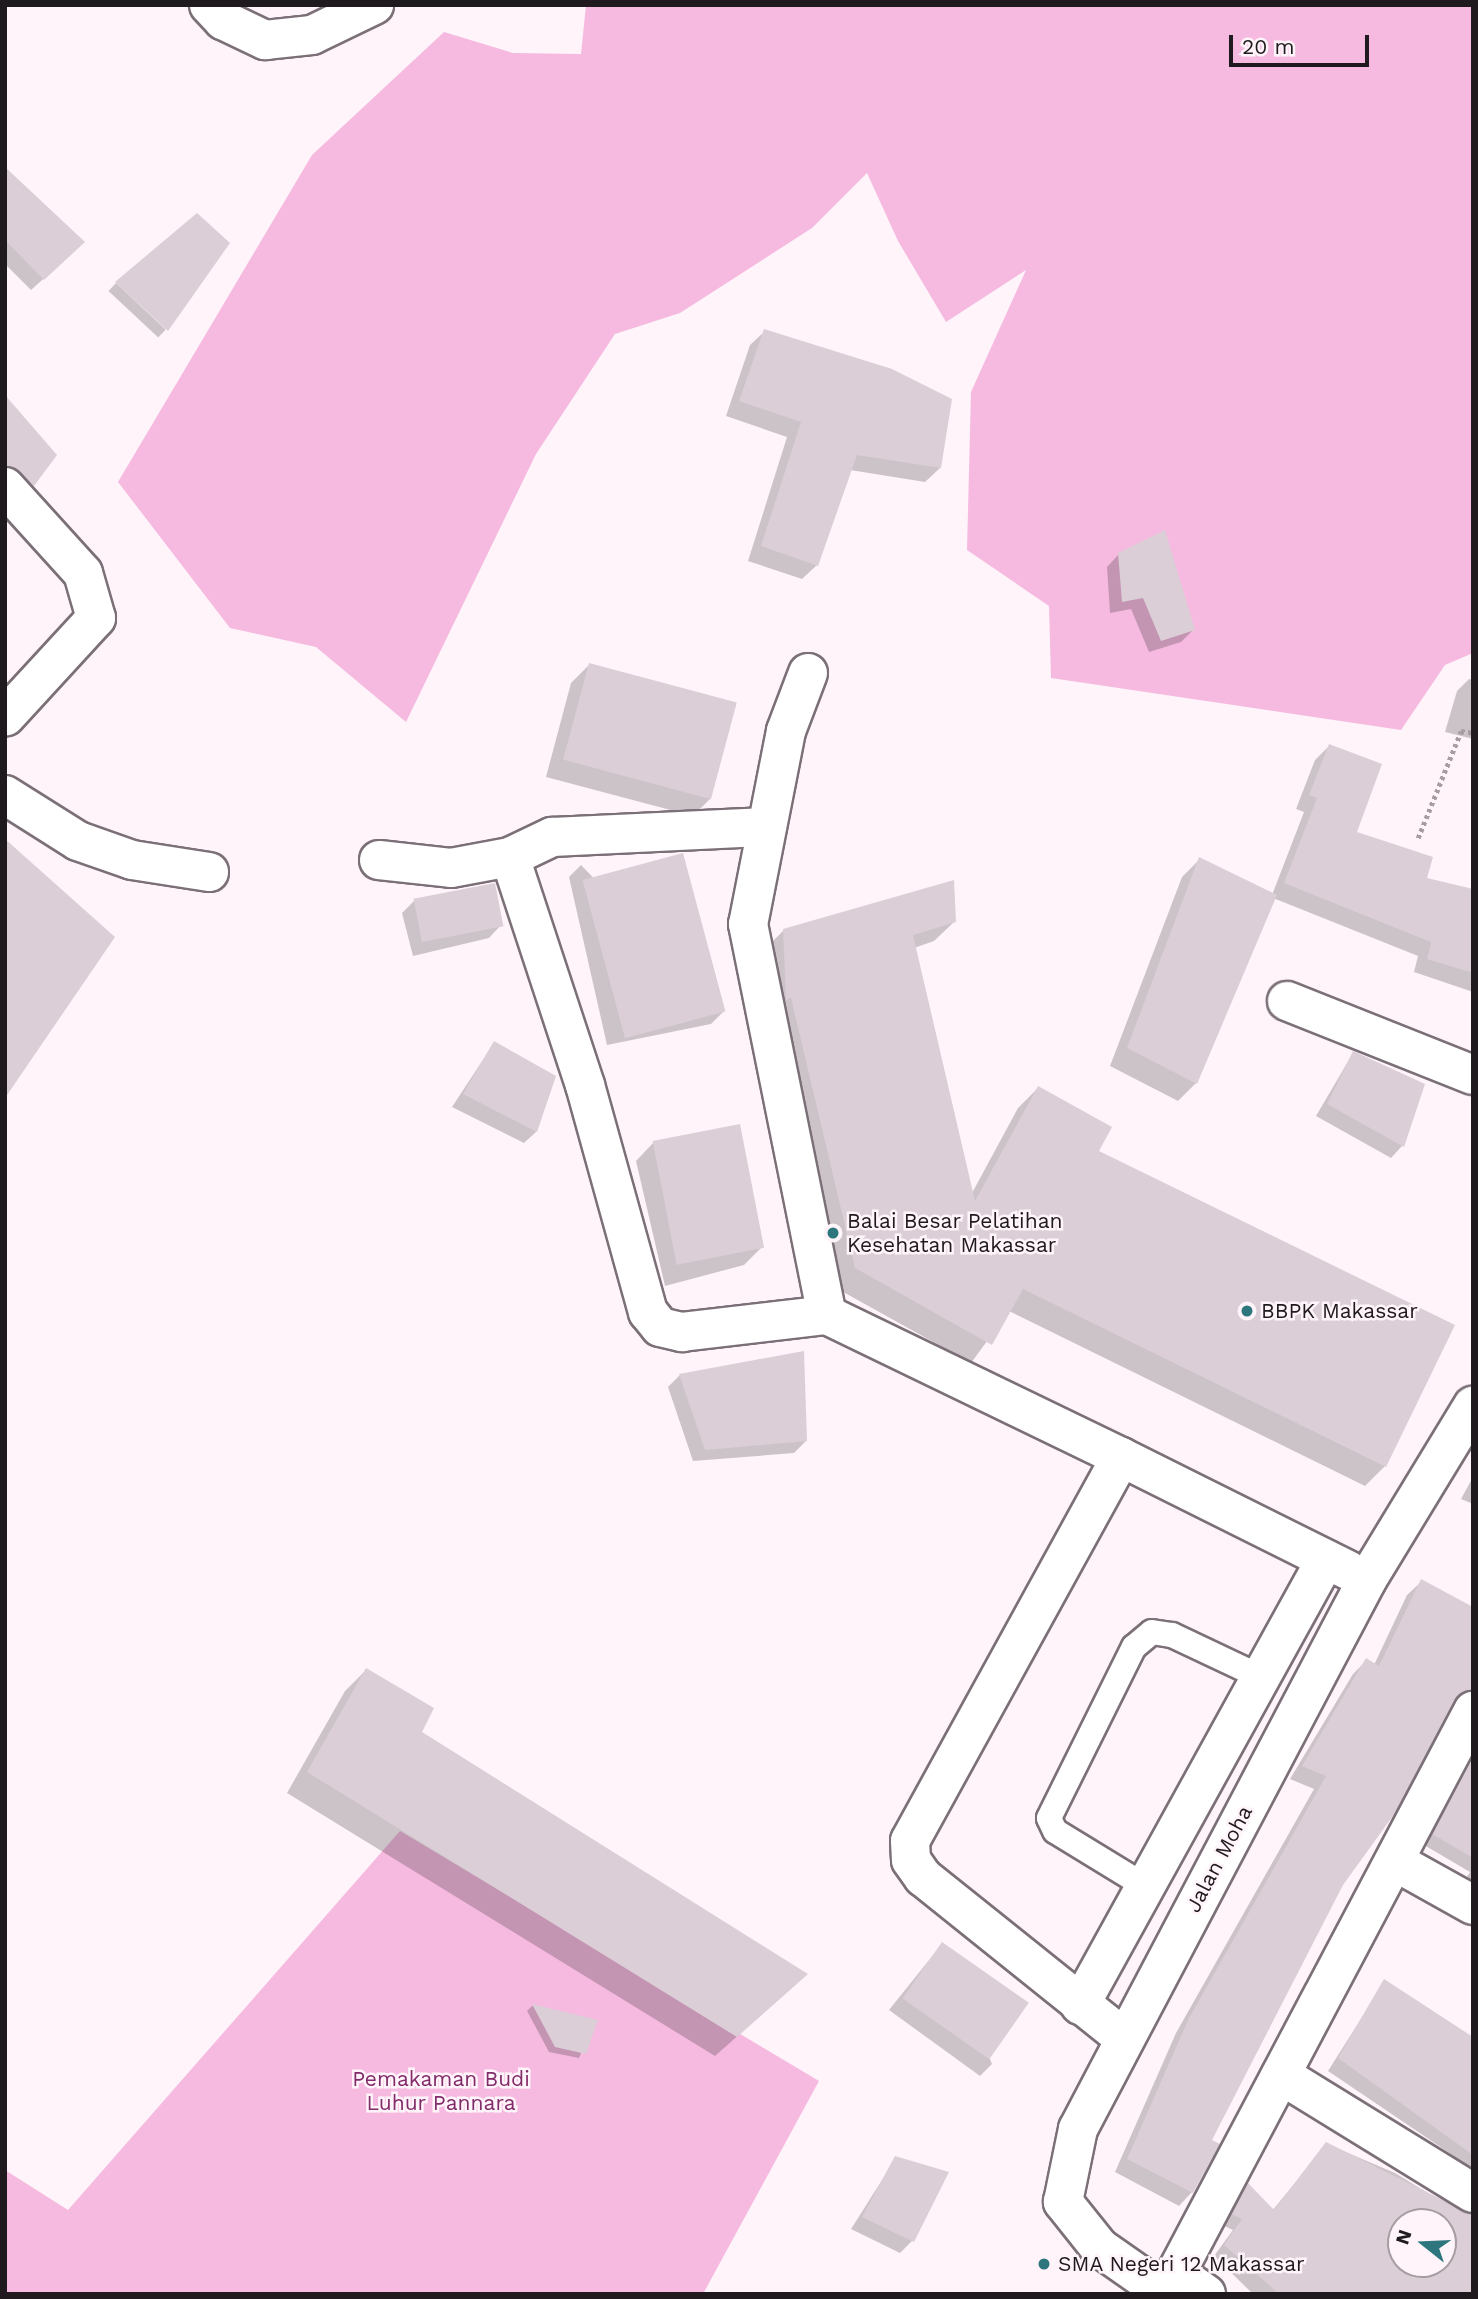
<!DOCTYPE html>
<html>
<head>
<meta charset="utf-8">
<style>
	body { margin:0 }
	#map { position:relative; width:1478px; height:2299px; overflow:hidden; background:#fff4fa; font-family:"Work Sans",sans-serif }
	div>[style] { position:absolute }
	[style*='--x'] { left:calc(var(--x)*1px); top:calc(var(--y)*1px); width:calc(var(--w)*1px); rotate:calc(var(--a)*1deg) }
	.green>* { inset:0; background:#f6bae0 }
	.shadow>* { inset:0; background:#0003; transform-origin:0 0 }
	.building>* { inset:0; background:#dbced6; transform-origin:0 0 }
	.path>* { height:4.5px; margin-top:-2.25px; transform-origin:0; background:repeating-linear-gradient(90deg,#a59da2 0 3.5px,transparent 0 7px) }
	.roads { filter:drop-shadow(2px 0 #7c7078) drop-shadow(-2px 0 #7c7078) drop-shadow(0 2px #7c7078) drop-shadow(0 -2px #7c7078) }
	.lane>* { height:24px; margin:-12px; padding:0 12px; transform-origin:12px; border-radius:12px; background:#fff }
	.street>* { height:38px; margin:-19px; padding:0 19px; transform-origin:19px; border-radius:19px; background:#fff }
	.dots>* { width:19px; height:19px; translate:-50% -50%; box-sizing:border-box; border:4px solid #fff4fa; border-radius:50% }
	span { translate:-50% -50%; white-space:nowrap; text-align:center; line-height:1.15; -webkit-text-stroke:5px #fff4fa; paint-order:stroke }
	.poi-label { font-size:21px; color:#1f1a1d }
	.left { translate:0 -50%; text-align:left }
	.street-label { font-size:21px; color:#1f1a1d }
	.park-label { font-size:21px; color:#822b6a }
	.frame { position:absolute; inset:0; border:7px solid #1f1a1d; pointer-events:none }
	.north { position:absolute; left:1387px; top:2208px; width:70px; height:70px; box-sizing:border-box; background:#fff4fa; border:2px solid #a59da2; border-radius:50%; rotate:288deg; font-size:19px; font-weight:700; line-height:28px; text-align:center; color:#1f1a1d }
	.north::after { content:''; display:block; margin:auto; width:24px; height:32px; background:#2d767d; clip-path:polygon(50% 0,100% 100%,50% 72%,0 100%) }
	.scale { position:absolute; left:1229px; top:35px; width:140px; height:32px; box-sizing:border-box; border:4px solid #1f1a1d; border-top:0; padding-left:9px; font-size:21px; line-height:24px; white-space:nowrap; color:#1f1a1d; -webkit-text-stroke:5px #fff4fa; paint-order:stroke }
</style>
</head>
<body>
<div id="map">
	<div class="green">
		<i style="clip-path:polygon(586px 5px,1473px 5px,1473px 653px,1445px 665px,1401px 730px,1051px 678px,1049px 606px,967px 550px,971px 392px,1026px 270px,946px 322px,898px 241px,867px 173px,812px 228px,680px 313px,615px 334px,536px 454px,406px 722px,316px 647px,230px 628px,118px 482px,312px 155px,444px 32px,513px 53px,581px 54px)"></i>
		<i style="clip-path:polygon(400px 1831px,819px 2081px,703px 2294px,5px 2294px,5px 2170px,68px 2210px)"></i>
	</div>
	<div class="shadow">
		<i style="clip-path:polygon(5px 170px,71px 254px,31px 290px,5px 264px)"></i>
		<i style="left:116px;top:283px;width:68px;height:11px;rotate:43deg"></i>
		<i style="clip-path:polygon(765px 331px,940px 468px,925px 482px,850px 470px,817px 565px,802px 579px,748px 561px,787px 437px,726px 416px,750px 345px)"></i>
		<i style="clip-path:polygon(1119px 554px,1193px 630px,1181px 642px,1149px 652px,1131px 609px,1110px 613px,1107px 567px)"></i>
		<i style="clip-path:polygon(589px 665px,711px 798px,693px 816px,546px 777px,571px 683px)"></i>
		<i style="clip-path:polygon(1469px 679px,1473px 680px,1473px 739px,1445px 732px,1457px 691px)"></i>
		<i style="clip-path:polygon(1329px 746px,1355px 833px,1425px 879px,1473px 891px,1473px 992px,1414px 972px,1418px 956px,1273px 898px,1196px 1083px,1178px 1101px,1110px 1066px,1182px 877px,1200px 859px,1272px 895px,1304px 812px,1296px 809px,1315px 760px)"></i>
		<i style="clip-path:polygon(581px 865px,723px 1012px,711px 1024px,607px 1045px,569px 877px)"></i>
		<i style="clip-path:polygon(414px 901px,501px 925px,489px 938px,413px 956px,402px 913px)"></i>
		<i style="clip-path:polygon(954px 922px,934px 941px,914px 948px,972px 1193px,1018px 1108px,1038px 1088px,1385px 1466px,1365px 1486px,1009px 1311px,971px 1363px,836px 1288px,764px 950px,784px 930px)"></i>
		<i style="clip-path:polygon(494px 1043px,554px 1076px,536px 1132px,524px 1143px,452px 1107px)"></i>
		<i style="clip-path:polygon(1353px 1053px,1422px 1084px,1402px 1146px,1391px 1158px,1316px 1116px)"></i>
		<i style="clip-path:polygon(739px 1126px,762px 1247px,744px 1265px,665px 1286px,636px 1161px,653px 1143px)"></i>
		<i style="clip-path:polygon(680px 1375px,806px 1441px,794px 1453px,693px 1461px,668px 1387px)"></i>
		<i style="clip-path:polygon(1473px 1477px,1473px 1504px,1461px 1499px)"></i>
		<i style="clip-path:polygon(1421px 1582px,1341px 1884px,1210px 2140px,1192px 2192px,1179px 2206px,1115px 2172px,1176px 2033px,1314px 1789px,1290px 1779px,1353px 1674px,1367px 1660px,1374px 1665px,1407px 1595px)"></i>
		<i style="clip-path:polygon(366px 1670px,420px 1732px,785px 1994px,715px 2056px,287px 1793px,345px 1691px)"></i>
		<i style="clip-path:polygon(1465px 1776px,1473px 1781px,1473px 1895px,1460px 1888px,1470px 1872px,1424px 1845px)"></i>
		<i style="clip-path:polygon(942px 1944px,992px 2064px,980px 2076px,889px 2010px)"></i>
		<i style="clip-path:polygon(1385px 1981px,1473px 2039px,1473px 2169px,1328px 2071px)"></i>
		<i style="clip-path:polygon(532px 2006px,595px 2021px,579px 2058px,549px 2052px,527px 2011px)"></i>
		<i style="clip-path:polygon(evenodd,1327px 2144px,1395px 2173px,1462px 2214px,1473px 2212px,1473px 2294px,1253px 2294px,1214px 2256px,1233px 2230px,1222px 2225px,1248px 2185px,1272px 2211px,1327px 2144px,1401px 2222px,1443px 2222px,1443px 2264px,1401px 2264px,1401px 2222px)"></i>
		<i style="clip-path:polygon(896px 2158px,912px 2241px,900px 2253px,851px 2229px)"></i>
	</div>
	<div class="building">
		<i style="clip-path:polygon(5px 167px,85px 242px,44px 280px,5px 240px)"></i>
		<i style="clip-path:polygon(197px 213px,230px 243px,168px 331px,115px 282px)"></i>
		<i style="clip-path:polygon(764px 329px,892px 369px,952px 399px,941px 468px,857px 455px,818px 566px,761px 546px,801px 422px,739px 401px)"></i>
		<i style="clip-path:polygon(5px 395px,57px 455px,34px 486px,5px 466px)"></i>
		<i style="clip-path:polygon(1165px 530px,1195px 630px,1161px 641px,1143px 598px,1122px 602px,1118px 553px)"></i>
		<i style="left:589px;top:663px;width:153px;height:100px;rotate:15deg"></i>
		<i style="clip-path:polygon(1329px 744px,1382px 764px,1357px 832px,1433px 857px,1427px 878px,1473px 889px,1473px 973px,1427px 959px,1431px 942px,1284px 883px,1317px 798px,1309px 795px)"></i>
		<i style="clip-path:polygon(5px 839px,115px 937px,5px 1098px)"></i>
		<i style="left:683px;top:853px;width:164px;height:104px;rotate:75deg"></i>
		<i style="clip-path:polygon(1199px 857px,1277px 895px,1197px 1084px,1127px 1048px)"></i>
		<i style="clip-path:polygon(954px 880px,956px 922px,913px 935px,975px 1201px,1038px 1086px,1112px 1127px,1099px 1151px,1455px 1325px,1386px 1467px,1023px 1289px,992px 1345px,855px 1268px,791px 998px,786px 1000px,783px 929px)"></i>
		<i style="left:495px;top:883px;width:44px;height:83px;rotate:79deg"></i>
		<i style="clip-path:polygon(494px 1041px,556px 1076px,537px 1132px,463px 1094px)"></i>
		<i style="clip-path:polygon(1353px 1051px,1425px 1084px,1404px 1147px,1327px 1104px)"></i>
		<i style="left:740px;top:1124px;width:126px;height:89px;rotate:79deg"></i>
		<i style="clip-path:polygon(804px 1351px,807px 1441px,705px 1450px,679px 1374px)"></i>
		<i style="clip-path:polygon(1421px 1579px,1473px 1607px,1473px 1689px,1454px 1701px,1395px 1813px,1343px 1885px,1212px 2140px,1220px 2144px,1193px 2193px,1127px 2159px,1189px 2018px,1326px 1776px,1302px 1766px,1366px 1658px,1379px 1666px)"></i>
		<i style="clip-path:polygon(366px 1668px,434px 1708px,422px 1732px,808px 1974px,737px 2037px,307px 1772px)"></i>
		<i style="clip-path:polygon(1473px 1758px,1473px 1858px,1432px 1834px)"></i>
		<i style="left:942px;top:1942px;width:106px;height:69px;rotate:35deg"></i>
		<i style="clip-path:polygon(1384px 1979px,1473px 2037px,1473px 2155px,1338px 2058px)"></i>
		<i style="clip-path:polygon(532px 2004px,598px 2020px,586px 2054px,555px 2047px)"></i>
		<i style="clip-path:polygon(evenodd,1326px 2142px,1473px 2215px,1473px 2294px,1279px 2294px,1224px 2245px,1242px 2219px,1232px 2214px,1248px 2183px,1274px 2210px,1326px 2142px,1401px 2222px,1443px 2222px,1443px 2264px,1401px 2264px,1401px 2222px)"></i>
		<i style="clip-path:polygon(895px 2156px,949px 2172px,914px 2242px,862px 2217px)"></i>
	</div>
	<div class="path">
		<i style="--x:1418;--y:838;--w:115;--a:-68.1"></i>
		<i style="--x:1461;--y:731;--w:12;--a:9"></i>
	</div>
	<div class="roads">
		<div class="lane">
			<i style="--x:1145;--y:1886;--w:105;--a:-148.6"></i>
			<i style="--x:1055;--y:1831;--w:14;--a:-115"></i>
			<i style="--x:1049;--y:1818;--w:191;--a:-63.6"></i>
			<i style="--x:1134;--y:1647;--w:23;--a:-40"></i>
			<i style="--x:1152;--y:1632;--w:20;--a:9"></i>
			<i style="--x:1172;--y:1635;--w:98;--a:25.3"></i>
		</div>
		<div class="street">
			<i style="--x:209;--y:5;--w:21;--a:47"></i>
			<i style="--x:223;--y:20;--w:47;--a:25.5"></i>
			<i style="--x:265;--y:40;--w:47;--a:-6.1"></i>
			<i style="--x:312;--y:35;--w:69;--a:-25.8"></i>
			<i style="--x:5;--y:487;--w:116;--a:47.8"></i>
			<i style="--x:83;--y:573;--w:47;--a:73.9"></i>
			<i style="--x:96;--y:618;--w:134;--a:132.6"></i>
			<i style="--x:808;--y:673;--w:62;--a:110.8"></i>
			<i style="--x:786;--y:731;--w:197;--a:101.1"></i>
			<i style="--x:748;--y:924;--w:399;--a:78.6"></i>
			<i style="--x:5;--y:795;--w:86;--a:32.2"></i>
			<i style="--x:78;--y:841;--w:57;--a:19.4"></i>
			<i style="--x:132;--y:860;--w:78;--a:8.9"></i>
			<i style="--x:510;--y:857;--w:240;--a:71.8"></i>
			<i style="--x:585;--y:1085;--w:236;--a:74.5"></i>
			<i style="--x:648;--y:1312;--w:19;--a:51"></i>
			<i style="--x:660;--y:1327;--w:23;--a:13"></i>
			<i style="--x:682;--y:1332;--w:146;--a:-6.7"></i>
			<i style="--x:827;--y:1315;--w:326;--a:25.8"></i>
			<i style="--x:1121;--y:1457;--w:438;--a:118.8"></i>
			<i style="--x:910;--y:1841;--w:19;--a:87"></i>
			<i style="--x:911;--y:1860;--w:21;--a:55"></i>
			<i style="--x:923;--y:1877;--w:258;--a:38.7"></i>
			<i style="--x:379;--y:860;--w:72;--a:6.3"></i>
			<i style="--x:451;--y:868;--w:60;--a:-10.6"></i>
			<i style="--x:510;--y:857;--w:47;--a:-25.5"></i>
			<i style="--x:552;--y:837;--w:215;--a:-2.7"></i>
			<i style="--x:1287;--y:1001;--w:200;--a:21.7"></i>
			<i style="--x:1121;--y:1457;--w:254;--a:26.5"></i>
			<i style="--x:1396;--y:1862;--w:88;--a:29.2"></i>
			<i style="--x:1080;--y:2005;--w:509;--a:-61.12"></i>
			<i style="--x:1281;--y:2075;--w:225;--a:31.6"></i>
			<i style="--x:1166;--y:2294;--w:82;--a:-145"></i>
			<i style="--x:1099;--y:2247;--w:58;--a:-128.7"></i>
			<i style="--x:1063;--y:2202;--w:75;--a:-78.4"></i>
			<i style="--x:1078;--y:2129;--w:620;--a:-62.24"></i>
			<i style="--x:1367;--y:1580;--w:204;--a:-58.7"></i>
			<i style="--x:1206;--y:2294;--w:37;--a:-145"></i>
			<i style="--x:1176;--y:2273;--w:636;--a:-62.14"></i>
		</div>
	</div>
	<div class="dots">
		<i style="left:833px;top:1233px;background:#2d767d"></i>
		<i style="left:1247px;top:1311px;background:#2d767d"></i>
		<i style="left:1044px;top:2264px;background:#2d767d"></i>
	</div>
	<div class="poi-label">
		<span class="left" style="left:847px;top:1233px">Balai Besar Pelatihan<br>Kesehatan Makassar</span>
		<span class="left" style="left:1261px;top:1311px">BBPK Makassar</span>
		<span class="left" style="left:1058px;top:2264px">SMA Negeri 12 Makassar</span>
	</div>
	<div class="street-label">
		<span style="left:1219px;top:1859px;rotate:-62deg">Jalan Moha</span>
	</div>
	<div class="park-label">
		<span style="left:441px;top:2091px">Pemakaman Budi<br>Luhur Pannara</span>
	</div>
	<div class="frame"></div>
	<div class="north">N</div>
	<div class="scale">20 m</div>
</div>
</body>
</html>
